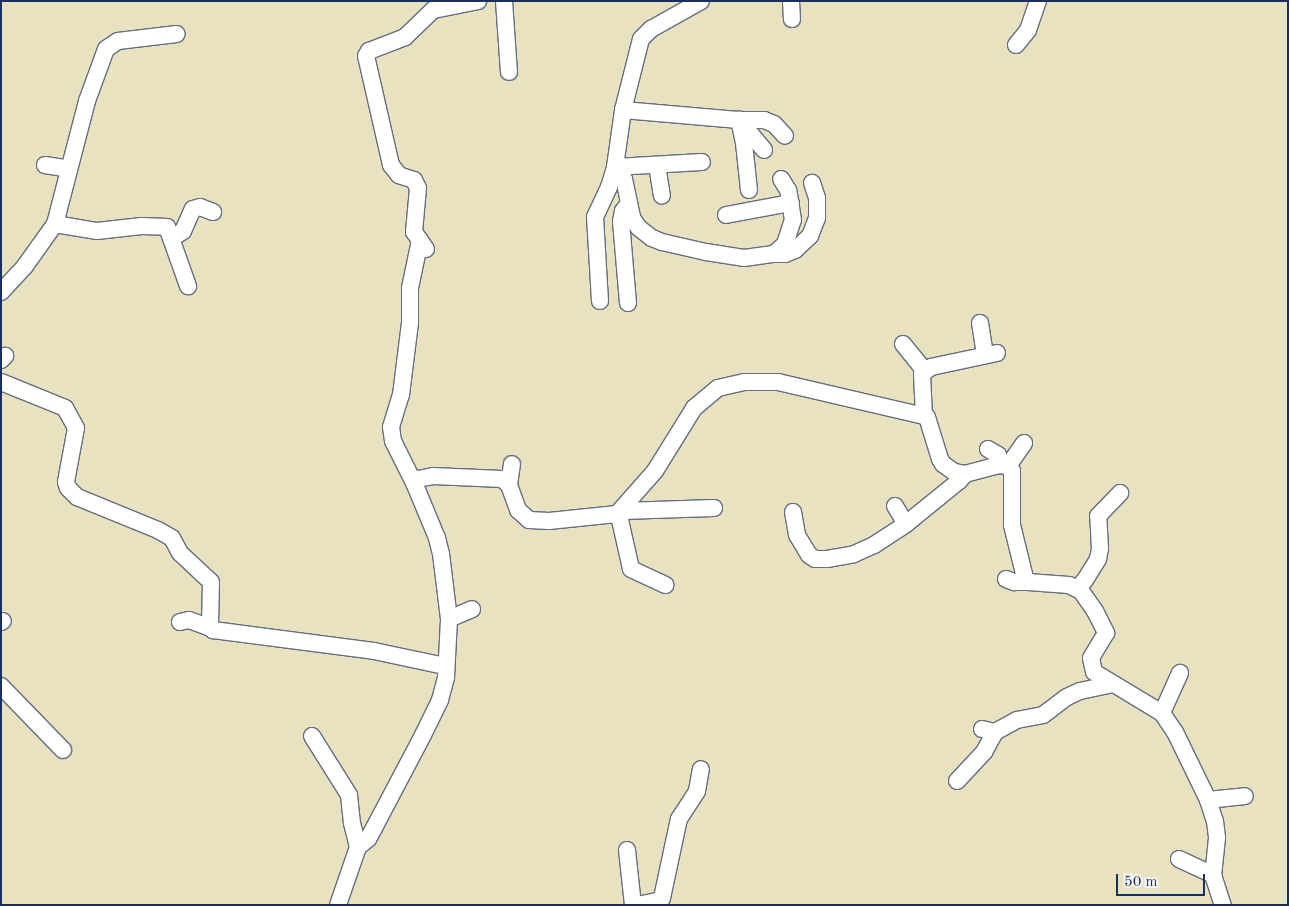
<!DOCTYPE html>
<html>
<head>
<meta charset="utf-8">
<style>
	body { margin:0 }
	#map { position:relative; width:1289px; height:906px; overflow:hidden; background:#e9e2c0; font-family:"Old Standard TT",serif }
	div>[style] { position:absolute }
	[style*='--x'] { left:calc(var(--x)*1px); top:calc(var(--y)*1px); width:calc(var(--w)*1px); rotate:calc(var(--a)*1deg) }
	.roads { filter:drop-shadow(1px 0 #636e80) drop-shadow(-1px 0 #636e80) drop-shadow(0 1px #636e80) drop-shadow(0 -1px #636e80) }
	.minor>* { height:16px; margin:-8px; padding:0 8px; transform-origin:8px; border-radius:8px; background:#fff }
	span { translate:-50% -50%; white-space:nowrap; text-align:center; line-height:1.15; -webkit-text-stroke:4px #f6f6f2; paint-order:stroke }
	.frame { position:absolute; inset:0; border:2px solid #1b2f5e; pointer-events:none }
	.scale { position:absolute; left:1116px; top:874px; width:89px; height:22px; box-sizing:border-box; border:2px solid #1b2f5e; border-top:0; padding-left:6px; font-size:15px; line-height:18px; white-space:nowrap; color:#1b2f5e; -webkit-text-stroke:4px #f6f6f2; paint-order:stroke }
</style>
</head>
<body>
<div id="map">
	<div class="roads">
		<div class="minor">
			<i style="--x:504;--y:1;--w:71;--a:86"></i>
			<i style="--x:791;--y:1;--w:18;--a:87"></i>
			<i style="--x:1016;--y:45;--w:19;--a:-51"></i>
			<i style="--x:1028;--y:30;--w:31;--a:-71"></i>
			<i style="--x:623;--y:110;--w:116;--a:4.9"></i>
			<i style="--x:739;--y:120;--w:39;--a:50"></i>
			<i style="--x:45;--y:165;--w:24;--a:9"></i>
			<i style="--x:657;--y:165;--w:31;--a:81"></i>
			<i style="--x:615;--y:167;--w:15;--a:53"></i>
			<i style="--x:624;--y:179;--w:40;--a:78"></i>
			<i style="--x:632;--y:218;--w:12;--a:55"></i>
			<i style="--x:639;--y:228;--w:16;--a:38"></i>
			<i style="--x:652;--y:238;--w:11;--a:22"></i>
			<i style="--x:662;--y:242;--w:45;--a:12.8"></i>
			<i style="--x:706;--y:252;--w:38;--a:9"></i>
			<i style="--x:744;--y:258;--w:30;--a:-8"></i>
			<i style="--x:774;--y:254;--w:15;--a:-42"></i>
			<i style="--x:785;--y:244;--w:25;--a:-72"></i>
			<i style="--x:793;--y:220;--w:30;--a:-99"></i>
			<i style="--x:788;--y:190;--w:13;--a:-122"></i>
			<i style="--x:615;--y:167;--w:87;--a:-3.3"></i>
			<i style="--x:749;--y:190;--w:47;--a:-96.1"></i>
			<i style="--x:744;--y:143;--w:24;--a:-102"></i>
			<i style="--x:739;--y:120;--w:25;--a:0"></i>
			<i style="--x:764;--y:120;--w:11;--a:22"></i>
			<i style="--x:774;--y:124;--w:16;--a:47"></i>
			<i style="--x:726;--y:215;--w:66;--a:-10.5"></i>
			<i style="--x:55;--y:224;--w:43;--a:9.5"></i>
			<i style="--x:97;--y:231;--w:45;--a:-6.3"></i>
			<i style="--x:142;--y:226;--w:25;--a:2"></i>
			<i style="--x:167;--y:227;--w:63;--a:70.4"></i>
			<i style="--x:172;--y:238;--w:13;--a:-32"></i>
			<i style="--x:183;--y:231;--w:24;--a:-66"></i>
			<i style="--x:193;--y:209;--w:7;--a:-16"></i>
			<i style="--x:200;--y:207;--w:14;--a:21"></i>
			<i style="--x:426;--y:249;--w:21;--a:-125"></i>
			<i style="--x:414;--y:232;--w:44;--a:-84.8"></i>
			<i style="--x:418;--y:188;--w:9;--a:-117"></i>
			<i style="--x:414;--y:180;--w:16;--a:-162"></i>
			<i style="--x:399;--y:175;--w:13;--a:-129"></i>
			<i style="--x:391;--y:165;--w:112;--a:-102.9"></i>
			<i style="--x:366;--y:56;--w:6;--a:-59"></i>
			<i style="--x:369;--y:51;--w:39;--a:-21"></i>
			<i style="--x:405;--y:37;--w:39;--a:-44"></i>
			<i style="--x:433;--y:10;--w:46;--a:-11.3"></i>
			<i style="--x:774;--y:254;--w:11;--a:0"></i>
			<i style="--x:785;--y:254;--w:11;--a:-22"></i>
			<i style="--x:795;--y:250;--w:21;--a:-43"></i>
			<i style="--x:810;--y:236;--w:19;--a:-69"></i>
			<i style="--x:817;--y:218;--w:20;--a:-90"></i>
			<i style="--x:817;--y:198;--w:16;--a:-108"></i>
			<i style="--x:1;--y:292;--w:35;--a:-47"></i>
			<i style="--x:25;--y:266;--w:52;--a:-54.5"></i>
			<i style="--x:55;--y:224;--w:127;--a:-75.4"></i>
			<i style="--x:87;--y:101;--w:55;--a:-69.9"></i>
			<i style="--x:106;--y:49;--w:14;--a:-34"></i>
			<i style="--x:118;--y:41;--w:59;--a:-6.8"></i>
			<i style="--x:600;--y:301;--w:84;--a:-93.4"></i>
			<i style="--x:595;--y:217;--w:33;--a:-65"></i>
			<i style="--x:609;--y:187;--w:21;--a:-73"></i>
			<i style="--x:615;--y:167;--w:58;--a:-82"></i>
			<i style="--x:623;--y:110;--w:73;--a:-75.8"></i>
			<i style="--x:641;--y:39;--w:14;--a:-45"></i>
			<i style="--x:651;--y:29;--w:57;--a:-29.2"></i>
			<i style="--x:628;--y:303;--w:82;--a:-94.9"></i>
			<i style="--x:621;--y:221;--w:10;--a:-79"></i>
			<i style="--x:623;--y:211;--w:10;--a:-53"></i>
			<i style="--x:980;--y:323;--w:31;--a:81"></i>
			<i style="--x:903;--y:344;--w:33;--a:51"></i>
			<i style="--x:997;--y:353;--w:67;--a:168"></i>
			<i style="--x:931;--y:367;--w:11;--a:142"></i>
			<i style="--x:922;--y:374;--w:42;--a:87.3"></i>
			<i style="--x:924;--y:416;--w:3;--a:18"></i>
			<i style="--x:927;--y:417;--w:44;--a:72.8"></i>
			<i style="--x:940;--y:459;--w:6;--a:59"></i>
			<i style="--x:943;--y:464;--w:14;--a:36"></i>
			<i style="--x:954;--y:472;--w:11;--a:10"></i>
			<i style="--x:965;--y:474;--w:34;--a:-15"></i>
			<i style="--x:998;--y:465;--w:10;--a:6"></i>
			<i style="--x:1008;--y:466;--w:6;--a:51"></i>
			<i style="--x:1012;--y:471;--w:54;--a:90"></i>
			<i style="--x:1012;--y:525;--w:55;--a:76.2"></i>
			<i style="--x:1025;--y:578;--w:5;--a:53"></i>
			<i style="--x:1028;--y:582;--w:41;--a:4.2"></i>
			<i style="--x:1069;--y:585;--w:13;--a:27"></i>
			<i style="--x:1081;--y:591;--w:24;--a:55"></i>
			<i style="--x:1095;--y:611;--w:25;--a:63"></i>
			<i style="--x:1106;--y:633;--w:29;--a:121"></i>
			<i style="--x:1091;--y:658;--w:14;--a:78"></i>
			<i style="--x:1094;--y:672;--w:79;--a:31.1"></i>
			<i style="--x:1162;--y:713;--w:23;--a:56"></i>
			<i style="--x:1175;--y:732;--w:76;--a:64.1"></i>
			<i style="--x:1208;--y:800;--w:22;--a:72"></i>
			<i style="--x:1215;--y:821;--w:17;--a:83"></i>
			<i style="--x:1217;--y:838;--w:37;--a:96"></i>
			<i style="--x:1213;--y:875;--w:32;--a:72"></i>
			<i style="--x:1;--y:360;--w:6;--a:-45"></i>
			<i style="--x:1;--y:382;--w:69;--a:22.1"></i>
			<i style="--x:65;--y:408;--w:23;--a:61"></i>
			<i style="--x:76;--y:428;--w:55;--a:100.5"></i>
			<i style="--x:66;--y:482;--w:6;--a:72"></i>
			<i style="--x:68;--y:488;--w:13;--a:45"></i>
			<i style="--x:77;--y:497;--w:87;--a:22.2"></i>
			<i style="--x:158;--y:530;--w:16;--a:30"></i>
			<i style="--x:172;--y:538;--w:17;--a:62"></i>
			<i style="--x:180;--y:553;--w:42;--a:43.1"></i>
			<i style="--x:211;--y:582;--w:43;--a:91.3"></i>
			<i style="--x:210;--y:625;--w:6;--a:59"></i>
			<i style="--x:213;--y:630;--w:162;--a:7.4"></i>
			<i style="--x:374;--y:651;--w:73;--a:11.9"></i>
			<i style="--x:988;--y:449;--w:12;--a:31"></i>
			<i style="--x:998;--y:455;--w:10;--a:90"></i>
			<i style="--x:1008;--y:466;--w:28;--a:-55"></i>
			<i style="--x:415;--y:485;--w:49;--a:-116.6"></i>
			<i style="--x:393;--y:441;--w:14;--a:-98"></i>
			<i style="--x:391;--y:427;--w:34;--a:-73"></i>
			<i style="--x:401;--y:395;--w:73;--a:-82.9"></i>
			<i style="--x:410;--y:323;--w:35;--a:-90"></i>
			<i style="--x:410;--y:288;--w:49;--a:-78.2"></i>
			<i style="--x:509;--y:485;--w:21;--a:-82"></i>
			<i style="--x:895;--y:506;--w:21;--a:59"></i>
			<i style="--x:622;--y:511;--w:92;--a:-1.9"></i>
			<i style="--x:793;--y:512;--w:23;--a:80"></i>
			<i style="--x:797;--y:535;--w:23;--a:59"></i>
			<i style="--x:809;--y:555;--w:7;--a:34"></i>
			<i style="--x:815;--y:559;--w:12;--a:0"></i>
			<i style="--x:827;--y:559;--w:27;--a:-10"></i>
			<i style="--x:854;--y:554;--w:22;--a:-24"></i>
			<i style="--x:874;--y:545;--w:38;--a:-33"></i>
			<i style="--x:906;--y:524;--w:68;--a:-39.1"></i>
			<i style="--x:959;--y:481;--w:9;--a:-49"></i>
			<i style="--x:617;--y:514;--w:7;--a:63"></i>
			<i style="--x:620;--y:520;--w:50;--a:77.3"></i>
			<i style="--x:631;--y:569;--w:38;--a:25"></i>
			<i style="--x:1006;--y:579;--w:9;--a:21"></i>
			<i style="--x:1014;--y:582;--w:14;--a:0"></i>
			<i style="--x:1078;--y:588;--w:11;--a:-49"></i>
			<i style="--x:1085;--y:580;--w:25;--a:-58"></i>
			<i style="--x:1098;--y:559;--w:10;--a:-79"></i>
			<i style="--x:1100;--y:549;--w:33;--a:-93"></i>
			<i style="--x:1098;--y:516;--w:32;--a:-46"></i>
			<i style="--x:449;--y:619;--w:25;--a:-23"></i>
			<i style="--x:1;--y:622;--w:2;--a:-27"></i>
			<i style="--x:180;--y:622;--w:9;--a:-13"></i>
			<i style="--x:189;--y:620;--w:23;--a:20"></i>
			<i style="--x:1;--y:686;--w:89;--a:45.9"></i>
			<i style="--x:1162;--y:713;--w:44;--a:-65.8"></i>
			<i style="--x:982;--y:729;--w:13;--a:13"></i>
			<i style="--x:995;--y:732;--w:25;--a:-29"></i>
			<i style="--x:1017;--y:720;--w:26;--a:-11"></i>
			<i style="--x:1043;--y:715;--w:30;--a:-37"></i>
			<i style="--x:1067;--y:697;--w:14;--a:-25"></i>
			<i style="--x:1080;--y:691;--w:33;--a:-12"></i>
			<i style="--x:312;--y:736;--w:70;--a:57.9"></i>
			<i style="--x:349;--y:795;--w:28;--a:84"></i>
			<i style="--x:352;--y:823;--w:25;--a:76"></i>
			<i style="--x:957;--y:781;--w:40;--a:-47"></i>
			<i style="--x:984;--y:752;--w:23;--a:-61"></i>
			<i style="--x:1208;--y:800;--w:37;--a:-6"></i>
			<i style="--x:627;--y:850;--w:55;--a:83.8"></i>
			<i style="--x:1179;--y:859;--w:38;--a:25"></i>
			<i style="--x:338;--y:905;--w:61;--a:-71"></i>
			<i style="--x:358;--y:847;--w:13;--a:-39"></i>
			<i style="--x:368;--y:839;--w:13;--a:-61"></i>
			<i style="--x:374;--y:828;--w:105;--a:-62.2"></i>
			<i style="--x:423;--y:735;--w:39;--a:-64"></i>
			<i style="--x:440;--y:700;--w:24;--a:-75"></i>
			<i style="--x:446;--y:677;--w:58;--a:-87"></i>
			<i style="--x:449;--y:619;--w:65;--a:-97"></i>
			<i style="--x:441;--y:554;--w:16;--a:-104"></i>
			<i style="--x:437;--y:538;--w:57;--a:-112.5"></i>
			<i style="--x:415;--y:485;--w:7;--a:-63"></i>
			<i style="--x:418;--y:479;--w:15;--a:-11"></i>
			<i style="--x:433;--y:476;--w:69;--a:2.5"></i>
			<i style="--x:502;--y:479;--w:9;--a:41"></i>
			<i style="--x:509;--y:485;--w:27;--a:70"></i>
			<i style="--x:518;--y:510;--w:15;--a:42"></i>
			<i style="--x:529;--y:520;--w:20;--a:3"></i>
			<i style="--x:549;--y:521;--w:68;--a:-5.9"></i>
			<i style="--x:617;--y:514;--w:57;--a:-48.5"></i>
			<i style="--x:655;--y:471;--w:74;--a:-58.2"></i>
			<i style="--x:694;--y:408;--w:31;--a:-40"></i>
			<i style="--x:718;--y:388;--w:27;--a:-13"></i>
			<i style="--x:744;--y:382;--w:34;--a:0"></i>
			<i style="--x:778;--y:382;--w:150;--a:13.1"></i>
			<i style="--x:637;--y:905;--w:20;--a:-11"></i>
			<i style="--x:657;--y:901;--w:6;--a:-31"></i>
			<i style="--x:662;--y:898;--w:81;--a:-77.9"></i>
			<i style="--x:679;--y:819;--w:33;--a:-57"></i>
			<i style="--x:697;--y:791;--w:22;--a:-80"></i>
		</div>
	</div>
	<div class="frame"></div>
	<div class="scale">50 m</div>
</div>
</body>
</html>
